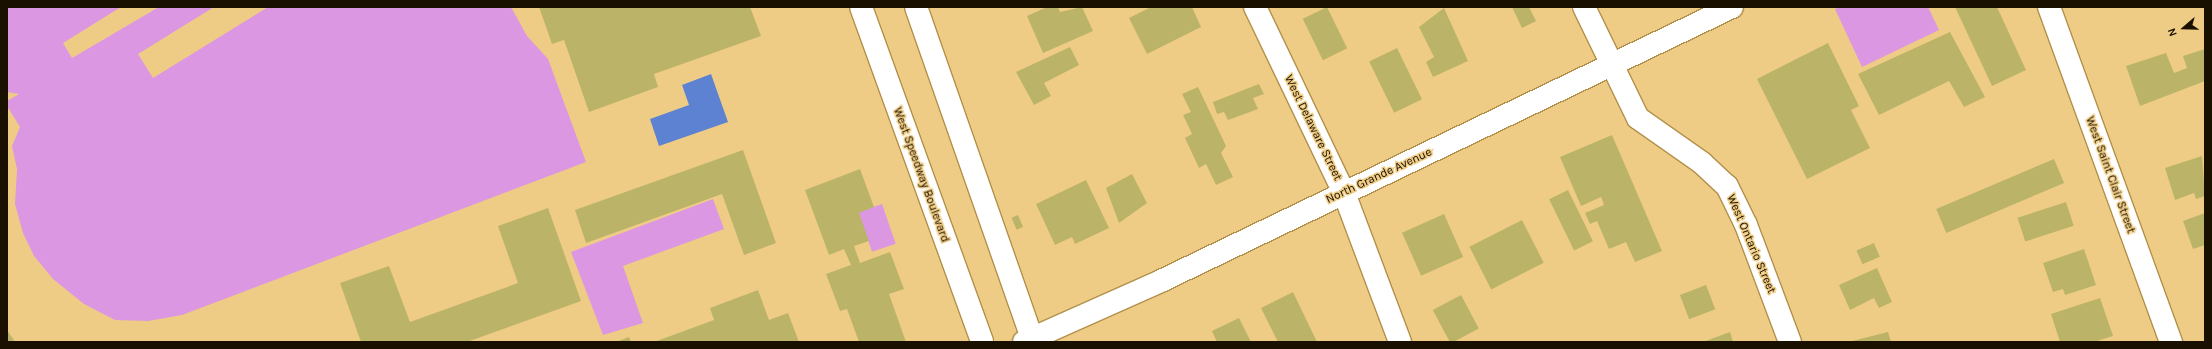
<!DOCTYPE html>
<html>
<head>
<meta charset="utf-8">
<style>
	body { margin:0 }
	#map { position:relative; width:2212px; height:349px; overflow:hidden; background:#efcc85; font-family:Karla,sans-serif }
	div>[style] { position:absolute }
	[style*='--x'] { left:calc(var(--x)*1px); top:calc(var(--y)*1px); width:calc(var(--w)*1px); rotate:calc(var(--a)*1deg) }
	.green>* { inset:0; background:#db97e1; transform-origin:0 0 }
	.water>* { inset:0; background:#5d82d2 }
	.building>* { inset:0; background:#bbb468; transform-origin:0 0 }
	.roads { filter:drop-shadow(1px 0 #b2904a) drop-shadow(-1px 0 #b2904a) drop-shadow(0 1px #b2904a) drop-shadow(0 -1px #b2904a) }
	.minor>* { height:22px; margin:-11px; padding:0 11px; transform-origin:11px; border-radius:11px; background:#fff }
	.major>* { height:22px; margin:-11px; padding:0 11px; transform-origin:11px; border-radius:11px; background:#fff }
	span { translate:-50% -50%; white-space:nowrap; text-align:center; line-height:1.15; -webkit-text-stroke:3px #efcc85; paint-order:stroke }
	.street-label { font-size:12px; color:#1a1000 }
	.frame { position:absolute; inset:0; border:8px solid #1a1000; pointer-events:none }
	.north { position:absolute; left:2164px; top:8px; width:40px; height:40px; -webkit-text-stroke:3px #efcc85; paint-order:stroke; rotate:250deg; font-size:11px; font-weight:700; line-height:16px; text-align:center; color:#1a1000 }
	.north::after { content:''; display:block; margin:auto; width:14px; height:18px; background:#1a1000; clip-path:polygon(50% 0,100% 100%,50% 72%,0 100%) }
</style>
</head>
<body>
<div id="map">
	<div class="green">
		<i style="clip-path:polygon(7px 7px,121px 7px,63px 43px,72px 58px,159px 7px,214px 7px,138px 54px,153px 78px,268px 7px,511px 7px,527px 36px,548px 59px,586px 162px,182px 315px,148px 321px,115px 320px,84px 304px,53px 279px,34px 256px,23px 233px,15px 204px,17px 169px,12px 146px,20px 127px,7px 106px,7px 101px,19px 94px,7px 92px)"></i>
		<i style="clip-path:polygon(1840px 7px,1928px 7px,1939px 30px,1862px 67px,1835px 9px)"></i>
		<i style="clip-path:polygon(713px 199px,724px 229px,623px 266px,643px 323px,603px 335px,571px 252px)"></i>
		<i style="left:882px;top:204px;width:42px;height:25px;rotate:71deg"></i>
	</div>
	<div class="water">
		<i style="clip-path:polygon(711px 74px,728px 122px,659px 146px,650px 119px,689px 105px,682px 85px)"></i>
	</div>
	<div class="building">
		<i style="clip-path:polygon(539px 7px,750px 7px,761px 36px,654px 74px,658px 87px,589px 112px,564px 40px,552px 44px)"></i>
		<i style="clip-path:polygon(1047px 7px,1058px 7px,1060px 12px,1082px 7px,1093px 31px,1043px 53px,1027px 16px)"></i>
		<i style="clip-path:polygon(1151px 7px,1192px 7px,1201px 27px,1147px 54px,1129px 18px)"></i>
		<i style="left:1327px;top:7px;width:46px;height:27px;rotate:64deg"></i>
		<i style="clip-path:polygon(1512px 7px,1529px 7px,1536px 21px,1522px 28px)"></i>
		<i style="clip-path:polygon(1955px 7px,1997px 7px,2026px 70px,1992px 86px)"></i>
		<i style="clip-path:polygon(1444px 8px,1468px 61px,1433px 77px,1426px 62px,1434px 57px,1419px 27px)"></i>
		<i style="clip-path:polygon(1950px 32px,1985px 97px,1964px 107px,1949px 81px,1879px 115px,1858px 74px)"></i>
		<i style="clip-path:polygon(1828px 43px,1859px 106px,1851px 110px,1870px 148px,1807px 179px,1757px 79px)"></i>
		<i style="clip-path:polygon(1070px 47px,1079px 65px,1044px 83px,1051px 96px,1034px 105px,1016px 72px)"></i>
		<i style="left:1397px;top:48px;width:57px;height:31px;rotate:64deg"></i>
		<i style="clip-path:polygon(2205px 49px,2205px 81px,2140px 106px,2126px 66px,2166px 53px,2174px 73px,2187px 68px,2183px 56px)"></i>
		<i style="clip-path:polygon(1259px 84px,1264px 94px,1253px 98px,1258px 109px,1228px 120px,1224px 112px,1217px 114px,1213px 102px)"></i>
		<i style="clip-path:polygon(1198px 87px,1226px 146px,1221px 153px,1233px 177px,1216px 185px,1206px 164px,1199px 168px,1185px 138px,1192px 134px,1183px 115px,1191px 112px,1182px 94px)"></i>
		<i style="clip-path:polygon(1612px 135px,1662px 251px,1635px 262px,1626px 242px,1609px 249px,1597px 221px,1590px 224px,1585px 213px,1604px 205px,1601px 197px,1581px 206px,1560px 157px)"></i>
		<i style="clip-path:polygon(743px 150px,776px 243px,744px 255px,722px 194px,586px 243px,575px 210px)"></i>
		<i style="clip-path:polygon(2202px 156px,2205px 196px,2196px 199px,2194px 193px,2175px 200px,2165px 168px)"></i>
		<i style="left:2054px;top:159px;width:26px;height:128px;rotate:67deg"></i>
		<i style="clip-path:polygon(860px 169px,874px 207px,859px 213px,869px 241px,854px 246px,860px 263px,890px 252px,904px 289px,889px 294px,906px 342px,859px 342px,847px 309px,840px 311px,826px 274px,851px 265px,844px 249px,829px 255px,805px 190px)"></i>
		<i style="clip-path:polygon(1132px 174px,1147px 203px,1119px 223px,1106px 188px)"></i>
		<i style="clip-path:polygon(1086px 180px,1109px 228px,1075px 244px,1072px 237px,1055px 245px,1036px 204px)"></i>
		<i style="left:1568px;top:190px;width:57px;height:21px;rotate:64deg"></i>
		<i style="left:2066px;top:202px;width:25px;height:51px;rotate:72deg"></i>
		<i style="clip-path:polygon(548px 208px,581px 301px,467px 342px,361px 342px,340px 283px,389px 266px,410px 322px,518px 283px,498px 226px)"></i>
		<i style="clip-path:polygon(2205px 213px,2205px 245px,2193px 249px,2183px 221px)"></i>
		<i style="left:1444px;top:214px;width:47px;height:46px;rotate:66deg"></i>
		<i style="left:1018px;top:215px;width:13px;height:7px;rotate:67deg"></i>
		<i style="left:1522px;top:220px;width:48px;height:59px;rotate:63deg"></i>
		<i style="left:1874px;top:243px;width:15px;height:19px;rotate:67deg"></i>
		<i style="clip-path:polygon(2084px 249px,2096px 285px,2065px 295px,2063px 289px,2053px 292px,2043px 263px)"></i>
		<i style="clip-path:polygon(1877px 268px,1892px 302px,1879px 308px,1874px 298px,1850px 310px,1839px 285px)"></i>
		<i style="left:1706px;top:285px;width:26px;height:28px;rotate:69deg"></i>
		<i style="clip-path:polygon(758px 290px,769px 320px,788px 313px,799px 342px,654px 342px,714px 320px,710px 308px)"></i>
		<i style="clip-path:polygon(1293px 292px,1317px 342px,1278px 342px,1261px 308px)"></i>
		<i style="left:1461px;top:295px;width:38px;height:32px;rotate:62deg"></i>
		<i style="clip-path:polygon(2100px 298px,2113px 336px,2094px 342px,2060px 342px,2051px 314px)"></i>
		<i style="clip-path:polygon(1239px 318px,1251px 342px,1217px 342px,1212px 331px)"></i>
		<i style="clip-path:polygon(7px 330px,15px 342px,7px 342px)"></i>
		<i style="clip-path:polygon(1730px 332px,1733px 342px,1703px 342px)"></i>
		<i style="clip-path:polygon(1888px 332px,1891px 342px,1852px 342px,1852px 341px)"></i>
		<i style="clip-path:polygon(629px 337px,631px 342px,616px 342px)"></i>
	</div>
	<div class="roads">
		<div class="minor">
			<i style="--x:1255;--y:7;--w:206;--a:64.4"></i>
			<i style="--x:1344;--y:193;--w:159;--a:69.4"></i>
			<i style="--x:1584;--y:7;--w:123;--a:64.1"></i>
			<i style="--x:1638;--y:118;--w:78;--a:35.1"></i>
			<i style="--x:1702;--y:163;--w:34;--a:43"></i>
			<i style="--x:1727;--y:186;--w:43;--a:64"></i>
			<i style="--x:1746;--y:225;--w:125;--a:69.4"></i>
			<i style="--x:2049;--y:7;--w:357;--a:70"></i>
		</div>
		<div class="major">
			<i style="--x:861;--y:7;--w:356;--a:70.1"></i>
			<i style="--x:916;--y:7;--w:355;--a:70.7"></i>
			<i style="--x:1024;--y:342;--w:152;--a:-24"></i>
			<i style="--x:1163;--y:280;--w:631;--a:-25.63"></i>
		</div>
	</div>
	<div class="street-label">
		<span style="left:1313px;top:128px;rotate:64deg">West Delaware Street</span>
		<span style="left:921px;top:175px;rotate:70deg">West Speedway Boulevard</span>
		<span style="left:2110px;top:175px;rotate:70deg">West Saint Clair Street</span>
		<span style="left:1379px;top:176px;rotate:-25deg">North Grande Avenue</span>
		<span style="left:1751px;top:244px;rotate:67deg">West Ontario Street</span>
	</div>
	<div class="frame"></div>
	<div class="north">N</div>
</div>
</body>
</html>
